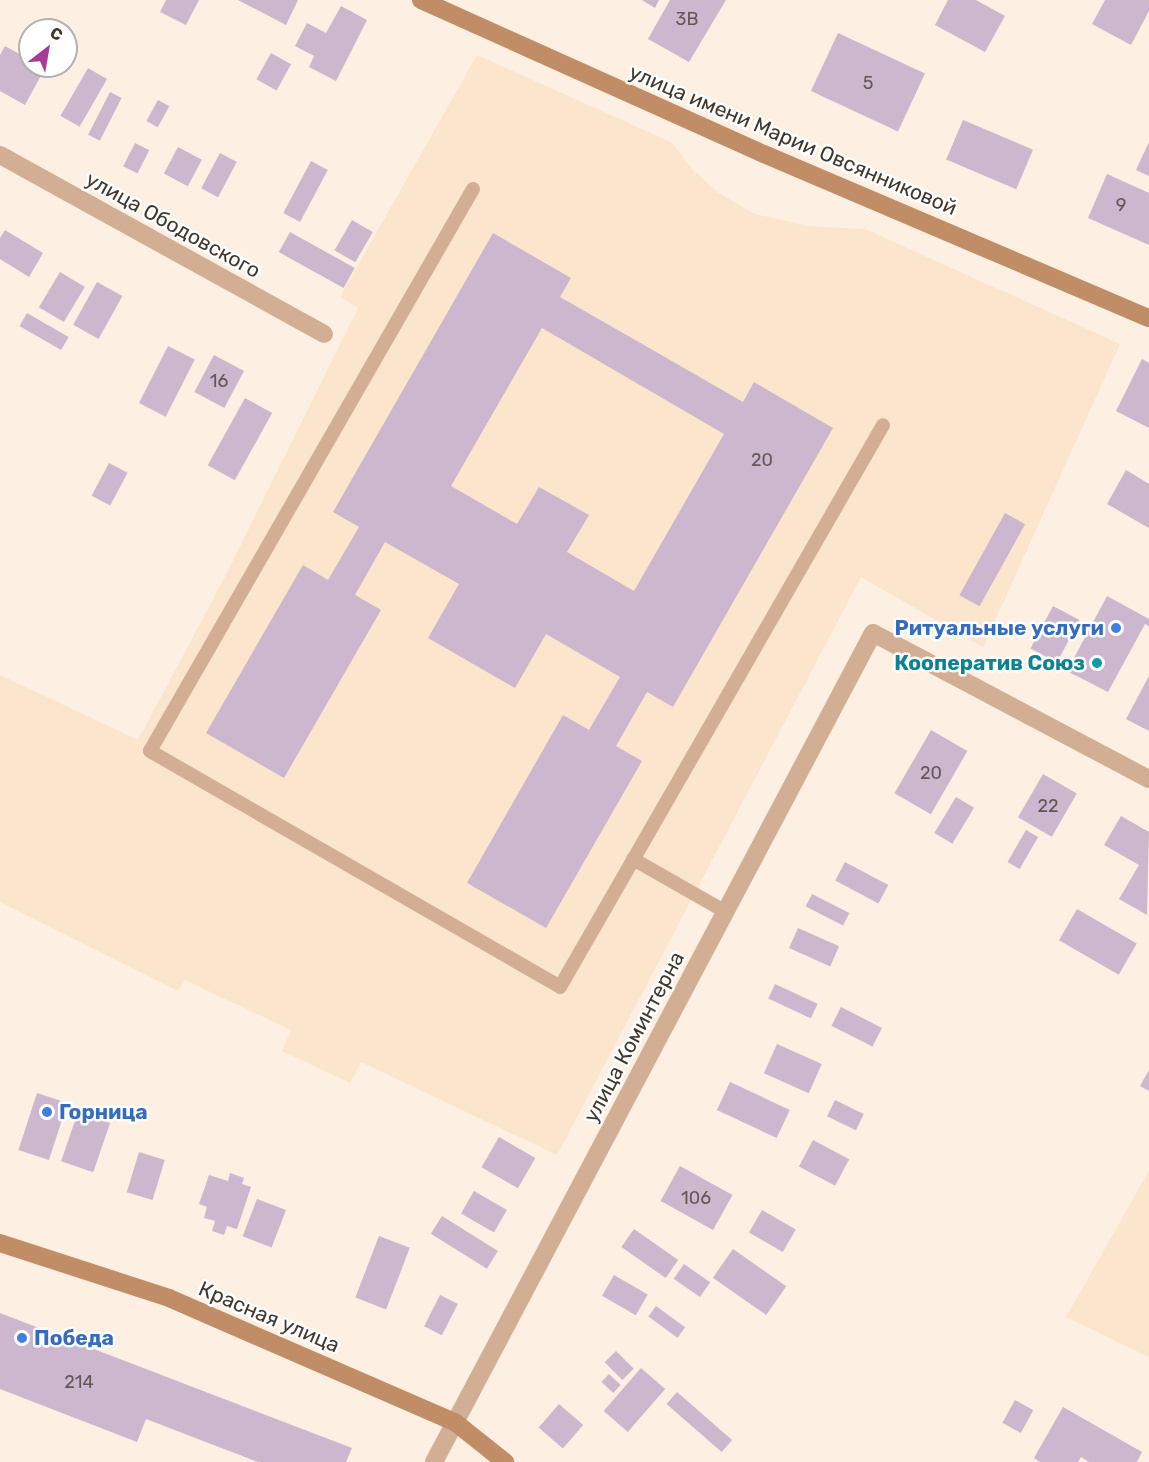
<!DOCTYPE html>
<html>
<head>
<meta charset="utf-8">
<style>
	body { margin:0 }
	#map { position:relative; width:1149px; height:1462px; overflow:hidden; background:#fdefe1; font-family:Rubik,sans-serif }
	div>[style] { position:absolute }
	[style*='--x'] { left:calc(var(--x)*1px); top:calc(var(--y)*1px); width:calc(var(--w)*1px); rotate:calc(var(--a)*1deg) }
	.built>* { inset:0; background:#fbe5cd }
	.building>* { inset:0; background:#ccb7ce; transform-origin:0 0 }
	.lane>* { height:14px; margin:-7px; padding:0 7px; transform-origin:7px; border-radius:7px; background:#d2ae95 }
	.street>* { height:18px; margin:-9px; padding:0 9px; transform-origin:9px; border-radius:9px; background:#d2ae95 }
	.secondary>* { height:18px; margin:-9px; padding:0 9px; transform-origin:9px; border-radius:9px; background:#c08d67 }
	.dots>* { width:16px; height:16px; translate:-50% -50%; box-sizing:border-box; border:3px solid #fff; border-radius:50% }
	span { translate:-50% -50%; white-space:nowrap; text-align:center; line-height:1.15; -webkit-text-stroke:5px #fff; paint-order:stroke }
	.number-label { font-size:18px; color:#645857 }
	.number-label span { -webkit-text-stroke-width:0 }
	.street-label { font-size:21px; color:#41382f }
	.shop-label { font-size:21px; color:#366cbe; font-weight:700 }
	.right { translate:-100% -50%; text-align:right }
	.left { translate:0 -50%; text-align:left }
	.culture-label { font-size:21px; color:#0d838f; font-weight:700 }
	.north { position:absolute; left:18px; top:18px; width:60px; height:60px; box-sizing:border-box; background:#fff; border:2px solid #b3afac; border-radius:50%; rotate:31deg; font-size:16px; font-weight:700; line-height:24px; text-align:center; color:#41382f }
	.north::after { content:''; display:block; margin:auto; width:21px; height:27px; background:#a83a9a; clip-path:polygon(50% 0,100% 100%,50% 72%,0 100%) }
</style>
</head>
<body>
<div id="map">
	<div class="built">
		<i style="clip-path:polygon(477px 55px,671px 142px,692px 169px,717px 192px,755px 214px,807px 226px,865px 229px,1120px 344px,983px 647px,861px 577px,557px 1155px,361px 1062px,350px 1083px,282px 1051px,291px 1030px,185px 980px,178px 991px,0 902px,0 675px,138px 740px,226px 575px,358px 308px,340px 297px)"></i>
		<i style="clip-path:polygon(1149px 1171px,1149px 1357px,1066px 1317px)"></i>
	</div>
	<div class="building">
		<i style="clip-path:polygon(166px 0,199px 0,186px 25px,160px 12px)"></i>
		<i style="clip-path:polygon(238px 0,298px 0,286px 25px)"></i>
		<i style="clip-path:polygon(642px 0,659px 0,655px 8px)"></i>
		<i style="clip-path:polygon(670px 0,726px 0,689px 62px,648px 39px)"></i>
		<i style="clip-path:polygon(948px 0,976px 0,1005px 16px,985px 52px,935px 25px)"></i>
		<i style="clip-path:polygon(1105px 0,1149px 0,1149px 11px,1131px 45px,1092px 24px)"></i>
		<i style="clip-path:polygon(341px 6px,367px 20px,336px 81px,309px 67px,314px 56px,295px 46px,307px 23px,326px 33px)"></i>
		<i style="left:838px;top:33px;width:96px;height:64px;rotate:25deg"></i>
		<i style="clip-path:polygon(5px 46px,30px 60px,30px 66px,45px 68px,25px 105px,0 91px,0 55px)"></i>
		<i style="left:271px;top:53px;width:23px;height:30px;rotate:29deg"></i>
		<i style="left:88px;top:68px;width:22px;height:55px;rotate:30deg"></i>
		<i style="left:110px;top:92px;width:13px;height:48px;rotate:27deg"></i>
		<i style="left:158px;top:100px;width:13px;height:24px;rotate:29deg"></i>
		<i style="left:963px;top:120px;width:76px;height:43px;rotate:23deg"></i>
		<i style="clip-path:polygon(1149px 142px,1149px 176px,1136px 170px)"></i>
		<i style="left:135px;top:143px;width:16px;height:26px;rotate:27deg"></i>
		<i style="left:178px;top:147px;width:27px;height:30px;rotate:28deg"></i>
		<i style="left:220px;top:153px;width:19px;height:40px;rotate:28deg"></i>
		<i style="left:311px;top:161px;width:19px;height:59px;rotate:28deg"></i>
		<i style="clip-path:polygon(1107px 174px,1149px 193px,1149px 245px,1088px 218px)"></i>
		<i style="left:352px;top:220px;width:24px;height:35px;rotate:30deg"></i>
		<i style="clip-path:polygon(5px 230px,43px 253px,29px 277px,0 259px,0 238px)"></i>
		<i style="left:290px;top:232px;width:74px;height:23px;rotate:29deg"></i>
		<i style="clip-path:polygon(evenodd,493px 233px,571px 278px,560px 297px,651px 349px,743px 402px,754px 382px,833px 428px,673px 707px,647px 692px,616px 746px,642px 761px,546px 928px,467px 883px,563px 715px,589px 730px,620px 677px,546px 634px,515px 688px,428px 638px,459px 584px,385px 542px,355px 595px,381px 610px,284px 778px,206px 733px,303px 565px,328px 580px,359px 527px,333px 512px,493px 233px,542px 328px,724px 434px,634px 591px,567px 552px,589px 515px,539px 487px,517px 524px,451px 486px,542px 328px)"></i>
		<i style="left:60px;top:272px;width:29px;height:41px;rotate:31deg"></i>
		<i style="left:97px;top:282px;width:29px;height:49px;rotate:29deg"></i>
		<i style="left:27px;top:313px;width:48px;height:15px;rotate:30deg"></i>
		<i style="left:168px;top:346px;width:30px;height:64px;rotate:27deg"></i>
		<i style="left:214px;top:355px;width:34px;height:42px;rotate:28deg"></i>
		<i style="clip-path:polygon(1142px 359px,1149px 363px,1149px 428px,1116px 411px)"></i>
		<i style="left:245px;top:398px;width:31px;height:77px;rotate:29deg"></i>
		<i style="left:109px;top:463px;width:21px;height:37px;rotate:28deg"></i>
		<i style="clip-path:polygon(1126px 470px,1149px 484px,1149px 528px,1107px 504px)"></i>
		<i style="left:1005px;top:513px;width:23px;height:94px;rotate:29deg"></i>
		<i style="clip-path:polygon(1107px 596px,1149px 619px,1149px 626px,1145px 624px,1108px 692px,1067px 671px)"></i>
		<i style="left:1053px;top:606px;width:30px;height:48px;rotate:28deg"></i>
		<i style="clip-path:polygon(1149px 676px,1149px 731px,1126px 719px)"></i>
		<i style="left:931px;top:730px;width:42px;height:73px;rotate:30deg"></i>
		<i style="left:1043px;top:774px;width:39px;height:50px;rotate:30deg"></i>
		<i style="left:956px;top:797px;width:21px;height:42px;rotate:31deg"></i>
		<i style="clip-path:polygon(1121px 816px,1149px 832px,1147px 915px,1119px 899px,1139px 865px,1104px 845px)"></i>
		<i style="left:1026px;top:830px;width:14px;height:37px;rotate:30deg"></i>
		<i style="left:845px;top:862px;width:49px;height:21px;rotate:28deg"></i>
		<i style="left:812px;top:894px;width:42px;height:14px;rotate:27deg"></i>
		<i style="left:1077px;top:909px;width:69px;height:36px;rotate:30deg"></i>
		<i style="left:798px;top:928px;width:45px;height:22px;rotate:24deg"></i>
		<i style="left:775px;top:984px;width:47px;height:16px;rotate:25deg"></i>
		<i style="left:841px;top:1007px;width:46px;height:21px;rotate:27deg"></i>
		<i style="left:777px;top:1044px;width:49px;height:32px;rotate:24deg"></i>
		<i style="clip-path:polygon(1149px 1070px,1149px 1091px,1140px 1086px)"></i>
		<i style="left:730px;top:1082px;width:66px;height:31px;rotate:25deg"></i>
		<i style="left:37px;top:1093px;width:32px;height:60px;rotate:18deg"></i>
		<i style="left:835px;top:1100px;width:32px;height:18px;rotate:26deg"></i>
		<i style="left:78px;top:1112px;width:34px;height:52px;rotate:19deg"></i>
		<i style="left:499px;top:1137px;width:42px;height:35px;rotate:30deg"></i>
		<i style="left:813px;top:1140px;width:41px;height:30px;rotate:28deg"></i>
		<i style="left:139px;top:1152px;width:27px;height:42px;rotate:17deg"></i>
		<i style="left:680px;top:1166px;width:60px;height:40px;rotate:29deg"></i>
		<i style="clip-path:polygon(230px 1173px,244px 1178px,242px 1184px,251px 1187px,237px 1229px,227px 1226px,224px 1235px,212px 1231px,215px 1221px,204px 1218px,207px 1207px,199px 1204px,209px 1175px,228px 1181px)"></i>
		<i style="left:474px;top:1191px;width:38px;height:26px;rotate:30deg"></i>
		<i style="left:257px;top:1199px;width:31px;height:40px;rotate:21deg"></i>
		<i style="left:762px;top:1210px;width:39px;height:26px;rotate:30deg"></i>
		<i style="left:442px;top:1216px;width:66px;height:21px;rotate:32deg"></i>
		<i style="left:634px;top:1229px;width:54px;height:22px;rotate:35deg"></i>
		<i style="left:379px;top:1236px;width:33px;height:66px;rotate:21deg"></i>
		<i style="left:733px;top:1249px;width:65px;height:35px;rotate:35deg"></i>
		<i style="left:684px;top:1264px;width:32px;height:18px;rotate:35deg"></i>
		<i style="left:614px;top:1275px;width:39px;height:24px;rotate:30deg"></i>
		<i style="left:440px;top:1295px;width:20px;height:35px;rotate:27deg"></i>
		<i style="left:656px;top:1306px;width:36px;height:13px;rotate:36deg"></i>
		<i style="clip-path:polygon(0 1313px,352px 1448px,346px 1462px,258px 1462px,146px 1419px,137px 1442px,0 1389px)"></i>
		<i style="left:616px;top:1351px;width:25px;height:16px;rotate:45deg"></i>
		<i style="left:641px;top:1368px;width:32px;height:57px;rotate:41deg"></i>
		<i style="left:609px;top:1374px;width:16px;height:11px;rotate:43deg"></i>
		<i style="left:677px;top:1392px;width:73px;height:16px;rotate:41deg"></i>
		<i style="left:1015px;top:1400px;width:21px;height:26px;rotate:29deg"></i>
		<i style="left:559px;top:1404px;width:32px;height:31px;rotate:41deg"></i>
		<i style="clip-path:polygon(1063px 1407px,1142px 1452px,1137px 1462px,1089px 1462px,1081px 1457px,1078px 1462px,1040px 1462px,1034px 1458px)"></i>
	</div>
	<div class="lane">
		<i style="--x:473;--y:189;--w:648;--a:119.89"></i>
		<i style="--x:150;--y:751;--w:473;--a:29.9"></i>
		<i style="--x:560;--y:987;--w:648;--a:-60.11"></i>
		<i style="--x:633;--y:859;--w:107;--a:29.7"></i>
	</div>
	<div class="street">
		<i style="--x:0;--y:155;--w:370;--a:28.9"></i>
		<i style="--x:434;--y:1462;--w:938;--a:-62.1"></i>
		<i style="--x:873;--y:633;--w:312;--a:27.9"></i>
	</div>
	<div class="secondary">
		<i style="--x:421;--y:0;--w:376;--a:24.2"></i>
		<i style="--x:764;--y:154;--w:418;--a:23.1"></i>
		<i style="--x:0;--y:1243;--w:178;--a:18"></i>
		<i style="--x:169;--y:1298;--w:313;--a:23.5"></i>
		<i style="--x:456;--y:1423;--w:63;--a:38.5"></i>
	</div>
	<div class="dots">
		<i style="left:1116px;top:628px;background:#3f7fe0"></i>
		<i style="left:1097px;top:663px;background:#0f9aa8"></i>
		<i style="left:47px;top:1112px;background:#3f7fe0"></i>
		<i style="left:22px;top:1338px;background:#3f7fe0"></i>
	</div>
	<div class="number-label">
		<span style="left:687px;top:19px">3В</span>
		<span style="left:868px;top:83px">5</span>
		<span style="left:1121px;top:205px">9</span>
		<span style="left:219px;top:381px">16</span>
		<span style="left:762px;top:460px">20</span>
		<span style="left:931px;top:773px">20</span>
		<span style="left:1048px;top:806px">22</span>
		<span style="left:696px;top:1198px">106</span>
		<span style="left:79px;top:1382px">214</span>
	</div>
	<div class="street-label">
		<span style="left:793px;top:140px;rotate:23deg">улица имени Марии Овсянниковой</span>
		<span style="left:173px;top:225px;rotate:29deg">улица Ободовского</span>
		<span style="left:634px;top:1037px;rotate:-62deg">улица Коминтерна</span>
		<span style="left:269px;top:1317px;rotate:23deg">Красная улица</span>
	</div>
	<div class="shop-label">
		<span class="right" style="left:1104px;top:628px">Ритуальные услуги</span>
		<span class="left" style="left:59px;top:1112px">Горница</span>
		<span class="left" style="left:34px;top:1338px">Победа</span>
	</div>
	<div class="culture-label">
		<span class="right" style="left:1085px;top:663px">Кооператив Союз</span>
	</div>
	<div class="north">С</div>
</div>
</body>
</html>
